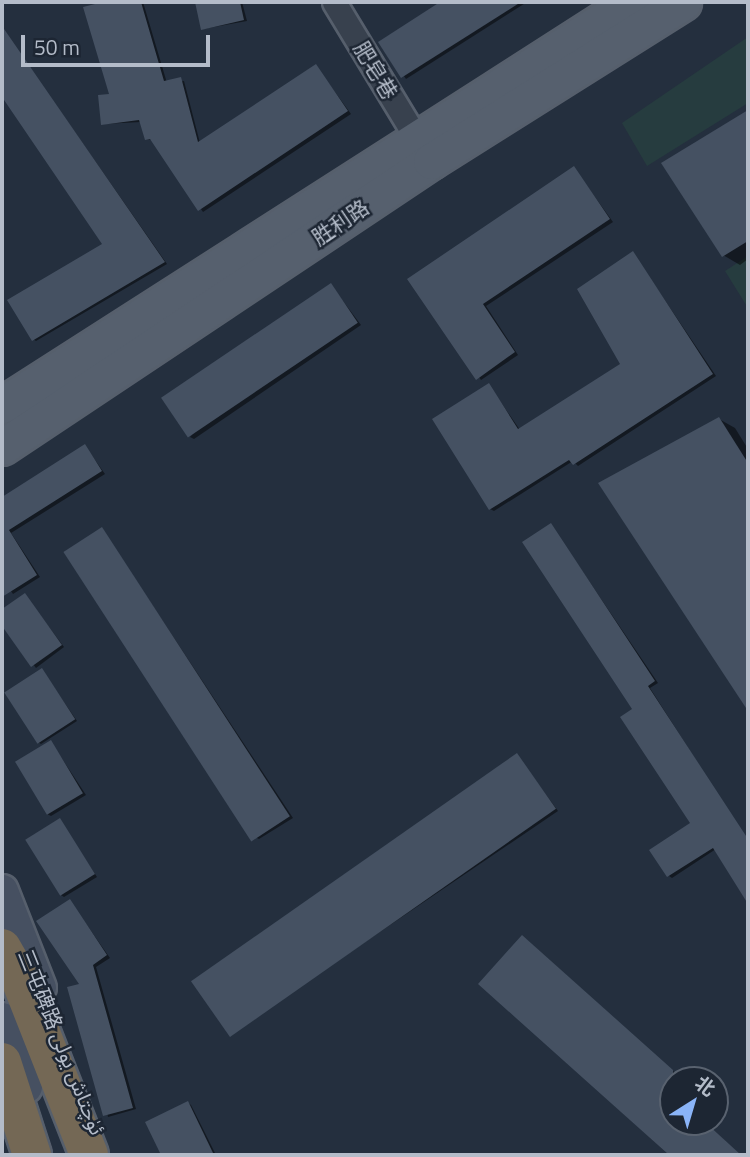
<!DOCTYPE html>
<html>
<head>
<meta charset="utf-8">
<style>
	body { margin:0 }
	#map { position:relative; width:750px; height:1157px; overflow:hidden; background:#242f3e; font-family:"Titillium Web","Noto Sans Arabic","Noto Sans SC",sans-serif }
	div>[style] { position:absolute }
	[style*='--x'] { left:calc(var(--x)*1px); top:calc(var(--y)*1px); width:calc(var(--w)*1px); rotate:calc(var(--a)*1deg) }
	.green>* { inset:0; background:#263c3f }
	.shadow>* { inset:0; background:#0007 }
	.building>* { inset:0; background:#455162; transform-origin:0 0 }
	.roads { filter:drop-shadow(2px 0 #565f6c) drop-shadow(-2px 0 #565f6c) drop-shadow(0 2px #565f6c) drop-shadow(0 -2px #565f6c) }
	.street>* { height:23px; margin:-11.5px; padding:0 11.5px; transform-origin:11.5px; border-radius:11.5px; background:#38414e }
	.secondary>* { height:32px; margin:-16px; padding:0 16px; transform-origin:16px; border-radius:16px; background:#465061 }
	.primary>* { height:35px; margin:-17.5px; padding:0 17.5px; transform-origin:17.5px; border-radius:17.5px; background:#56606e }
	.highway>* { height:38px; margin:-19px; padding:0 19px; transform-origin:19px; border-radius:19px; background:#746855 }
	span { translate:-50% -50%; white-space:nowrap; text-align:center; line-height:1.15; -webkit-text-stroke:5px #1d2633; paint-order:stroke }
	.street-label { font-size:21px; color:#b4bcc9 }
	.frame { position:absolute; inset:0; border:4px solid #b4bcc9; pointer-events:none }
	.north { position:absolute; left:659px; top:1066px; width:70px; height:70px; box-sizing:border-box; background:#1d2633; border:2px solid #59626f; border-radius:50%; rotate:37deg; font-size:19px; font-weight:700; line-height:28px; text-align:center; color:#b4bcc9 }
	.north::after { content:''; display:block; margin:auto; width:24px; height:32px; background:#8ab4f8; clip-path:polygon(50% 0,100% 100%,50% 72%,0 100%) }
	.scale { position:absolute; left:21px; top:35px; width:189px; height:32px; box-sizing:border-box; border:4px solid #b4bcc9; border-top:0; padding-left:9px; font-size:21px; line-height:24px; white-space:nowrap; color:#b4bcc9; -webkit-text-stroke:5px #1d2633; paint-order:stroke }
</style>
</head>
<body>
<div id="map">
	<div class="green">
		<i style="clip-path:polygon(748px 37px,748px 103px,647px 166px,622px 123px)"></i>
		<i style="clip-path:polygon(748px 256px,748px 308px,725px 271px)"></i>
	</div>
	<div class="shadow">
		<i style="clip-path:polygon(109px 2px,143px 2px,167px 83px,184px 81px,200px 143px,316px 66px,351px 114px,203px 212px,153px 140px,146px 139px,141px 122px,103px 124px,111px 95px,86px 9px)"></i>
		<i style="clip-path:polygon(242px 2px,247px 21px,203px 29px,197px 3px)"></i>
		<i style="clip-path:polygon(444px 2px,527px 2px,406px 79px,380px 42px)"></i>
		<i style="clip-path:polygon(5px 32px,167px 264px,36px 341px,33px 339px,104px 245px,2px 94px)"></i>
		<i style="clip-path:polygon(748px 112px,748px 259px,740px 265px,723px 255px,663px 164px)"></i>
		<i style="clip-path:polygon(574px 168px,613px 222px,486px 306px,518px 355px,481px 380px,410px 280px)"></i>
		<i style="clip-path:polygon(633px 253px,716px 376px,578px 466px,573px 461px,494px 511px,490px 509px,489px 385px,520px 430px,623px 364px)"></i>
		<i style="clip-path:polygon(331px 285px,361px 325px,194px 439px,190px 437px)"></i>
		<i style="clip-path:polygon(719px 419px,735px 428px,748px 449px,748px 708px,601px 484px)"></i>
		<i style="clip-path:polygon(85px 446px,105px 474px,11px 533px,40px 577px,13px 594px,2px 578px,2px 499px)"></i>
		<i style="clip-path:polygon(551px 525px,658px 683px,650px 688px,748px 842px,748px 900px,716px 849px,672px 878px,669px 876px,693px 823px,635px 710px)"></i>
		<i style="clip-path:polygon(102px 529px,293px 818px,259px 839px,255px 837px)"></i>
		<i style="clip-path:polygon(25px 595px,64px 647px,36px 668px,2px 623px,2px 611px)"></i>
		<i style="clip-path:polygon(42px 670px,77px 721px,41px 744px,38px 742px)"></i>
		<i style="clip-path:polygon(51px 742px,86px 795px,51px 816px,47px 814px)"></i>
		<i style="clip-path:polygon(517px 755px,558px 811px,231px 1033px,227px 1031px)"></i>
		<i style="clip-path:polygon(60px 821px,97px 877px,64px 897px,61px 895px)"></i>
		<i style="clip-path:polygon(70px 901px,110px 958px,96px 967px,136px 1109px,108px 1117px)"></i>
		<i style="clip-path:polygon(526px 939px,683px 1080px,673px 1080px,673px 1122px,711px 1122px,708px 1125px,740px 1155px,669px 1155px,481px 984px)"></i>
		<i style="clip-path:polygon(188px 1103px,191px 1105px,216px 1155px,163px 1155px,147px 1123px)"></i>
	</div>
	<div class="building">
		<i style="clip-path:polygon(103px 2px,141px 2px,164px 81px,181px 77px,198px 142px,316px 64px,348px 111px,198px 211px,150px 139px,145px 140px,139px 120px,101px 125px,98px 95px,109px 94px,83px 7px)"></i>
		<i style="clip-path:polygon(195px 2px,240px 2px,244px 20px,201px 30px)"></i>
		<i style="clip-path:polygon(440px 2px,521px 2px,401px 78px,378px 42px)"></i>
		<i style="clip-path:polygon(2px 26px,165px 262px,32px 341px,7px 300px,102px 244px,2px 97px)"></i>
		<i style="clip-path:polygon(748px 110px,748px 241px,722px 257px,661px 163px)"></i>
		<i style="clip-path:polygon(574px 166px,610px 219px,483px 304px,515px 352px,476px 380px,407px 279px)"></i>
		<i style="clip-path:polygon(633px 251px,713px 374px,573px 465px,569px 460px,489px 510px,432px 419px,489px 383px,518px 429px,620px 364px,577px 289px)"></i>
		<i style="left:331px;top:283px;width:48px;height:205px;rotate:56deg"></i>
		<i style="clip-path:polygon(719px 417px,748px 463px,748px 711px,598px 483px)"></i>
		<i style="clip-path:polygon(85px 444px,102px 471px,9px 530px,37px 575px,2px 597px,2px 497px)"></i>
		<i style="clip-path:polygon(551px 523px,655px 681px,648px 686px,748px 839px,748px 904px,713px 848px,667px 877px,649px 850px,690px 823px,620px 717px,632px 709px,522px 542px)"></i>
		<i style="left:102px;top:527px;width:345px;height:46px;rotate:57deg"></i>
		<i style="clip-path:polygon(25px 593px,62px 645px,31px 667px,2px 626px,2px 609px)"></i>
		<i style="left:42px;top:668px;width:61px;height:45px;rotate:57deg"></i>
		<i style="left:51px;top:740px;width:62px;height:42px;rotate:59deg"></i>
		<i style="left:517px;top:753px;width:68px;height:398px;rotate:55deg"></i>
		<i style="left:60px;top:818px;width:66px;height:41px;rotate:58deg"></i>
		<i style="clip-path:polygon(70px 899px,107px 955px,93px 965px,133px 1108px,103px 1116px,67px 987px,79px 984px,36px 921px)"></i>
		<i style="clip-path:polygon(522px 935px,673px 1070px,673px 1122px,705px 1122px,741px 1155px,669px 1155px,478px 984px)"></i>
		<i style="clip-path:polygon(188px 1101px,214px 1155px,161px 1155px,145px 1122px)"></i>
	</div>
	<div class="roads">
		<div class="street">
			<i style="--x:334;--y:2;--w:160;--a:58.8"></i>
		</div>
		<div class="secondary">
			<i style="--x:2;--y:891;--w:104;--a:68.6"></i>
			<i style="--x:2;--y:1019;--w:72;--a:70.6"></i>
		</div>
		<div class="primary">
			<i style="--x:2;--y:405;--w:747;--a:-32.65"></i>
			<i style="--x:2;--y:447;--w:516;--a:-33.69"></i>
			<i style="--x:431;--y:161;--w:298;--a:-32.2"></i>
		</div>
		<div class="highway">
			<i style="--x:2;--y:948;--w:34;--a:60"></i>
			<i style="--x:19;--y:977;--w:191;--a:68.5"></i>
			<i style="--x:2;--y:1062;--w:98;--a:72.1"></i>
		</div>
	</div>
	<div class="street-label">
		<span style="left:376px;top:70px;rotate:59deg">肥皂巷</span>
		<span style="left:340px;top:222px;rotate:-34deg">胜利路</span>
		<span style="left:62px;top:1042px;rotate:68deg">三屯碑路 ئۈچتاش يولى</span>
	</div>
	<div class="frame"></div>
	<div class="north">北</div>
	<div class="scale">50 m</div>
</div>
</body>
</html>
